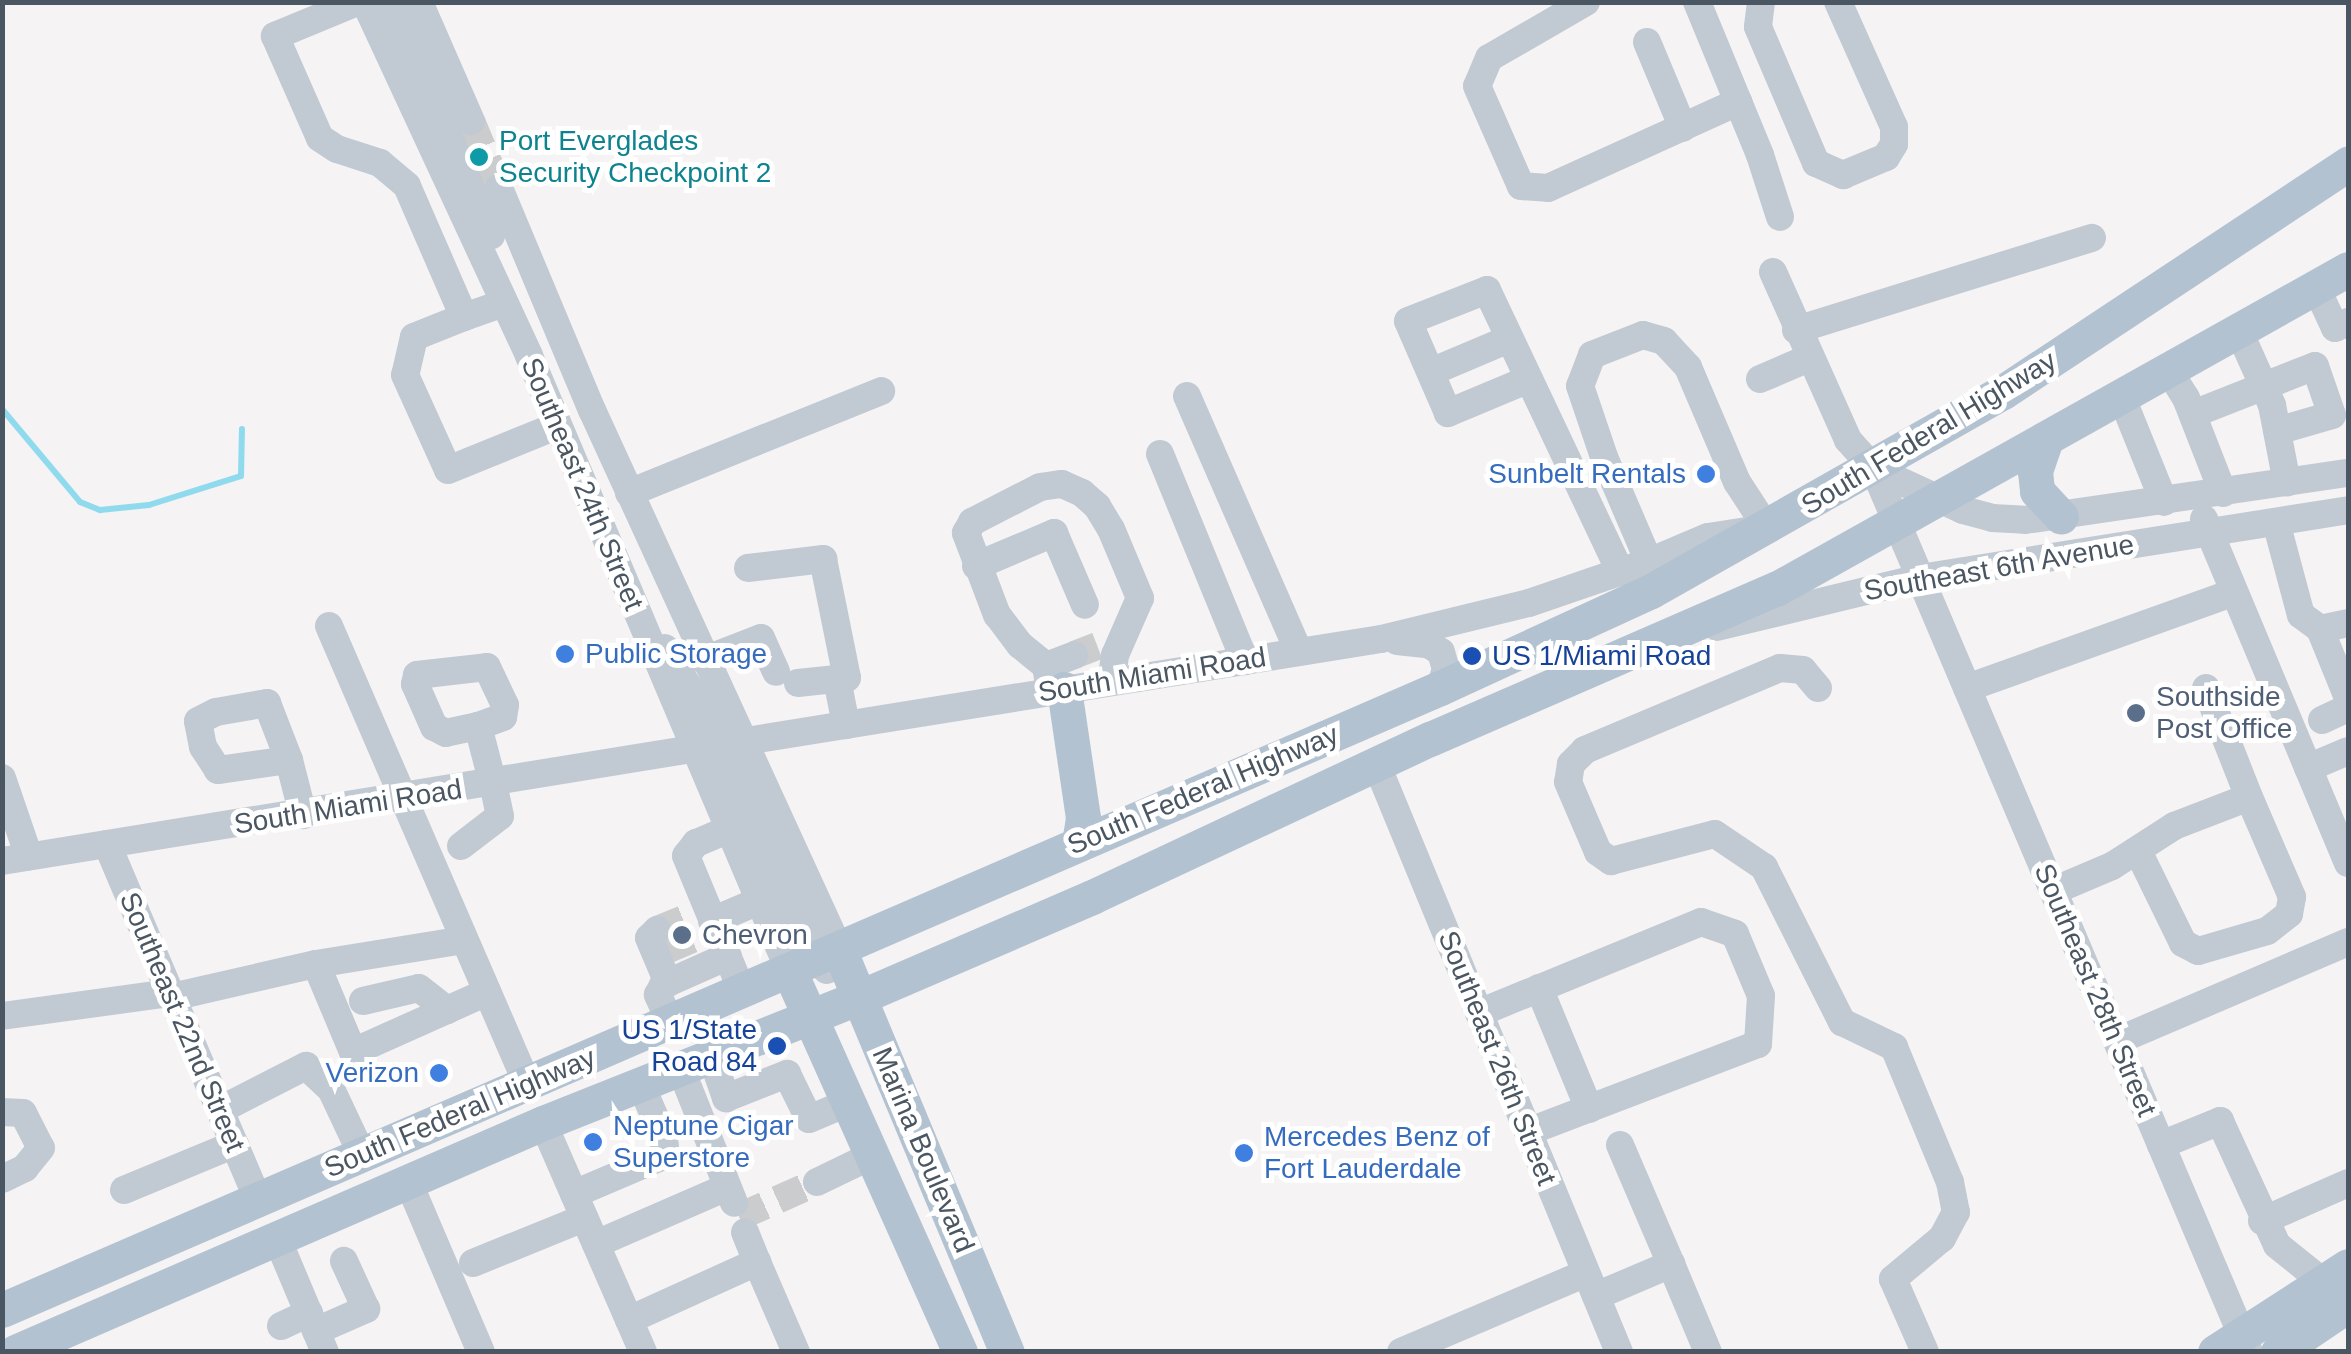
<!DOCTYPE html>
<html>
<head>
<meta charset="utf-8">
<style>
	body { margin:0 }
	#map { position:relative; width:2351px; height:1354px; overflow:hidden; background:#f5f3f3; font-family:Arial,sans-serif }
	div>[style] { position:absolute }
	[style*='--x'] { left:calc(var(--x)*1px); top:calc(var(--y)*1px); width:calc(var(--w)*1px); rotate:calc(var(--a)*1deg) }
	.stream>* { height:6px; margin:-3px; padding:0 3px; transform-origin:3px; border-radius:3px; background:#90daee }
	.minor-tunnel>* { height:28px; margin-top:-14px; transform-origin:0; background:repeating-linear-gradient(90deg,#caccce 0 28px,transparent 0 42px) }
	.minor>* { height:28px; margin:-14px; padding:0 14px; transform-origin:14px; border-radius:14px; background:#c1cad2 }
	.major>* { height:35px; margin:-17.5px; padding:0 17.5px; transform-origin:17.5px; border-radius:17.5px; background:#b3c2d1 }
	.dots>* { width:28px; height:28px; translate:-50% -50%; box-sizing:border-box; border:5px solid #fff; border-radius:50% }
	span { translate:-50% -50%; white-space:nowrap; text-align:center; line-height:1.15; -webkit-text-stroke:10px #fff; paint-order:stroke }
	.culture-label { font-size:28px; color:#0d838f }
	.left { translate:0 -50%; text-align:left }
	.street-label { font-size:28px; color:#4a5661 }
	.shop-label { font-size:28px; color:#366cbe }
	.right { translate:-100% -50%; text-align:right }
	.transit-label { font-size:28px; color:#164399 }
	.service-label { font-size:28px; color:#4e5e75 }
	.frame { position:absolute; inset:0; border:5px solid #4a5661; pointer-events:none }
</style>
</head>
<body>
<div id="map">
	<div class="stream">
		<i style="--x:2;--y:409;--w:121;--a:50"></i>
		<i style="--x:80;--y:502;--w:22;--a:22"></i>
		<i style="--x:100;--y:510;--w:49;--a:-5.8"></i>
		<i style="--x:149;--y:505;--w:96;--a:-17.5"></i>
		<i style="--x:241;--y:476;--w:47;--a:-88.8"></i>
	</div>
	<div class="minor-tunnel">
		<i style="--x:471;--y:121;--w:73;--a:67.3"></i>
		<i style="--x:1074;--y:655;--w:25;--a:-21"></i>
		<i style="--x:657;--y:930;--w:40;--a:-22"></i>
		<i style="--x:666;--y:950;--w:39;--a:-23"></i>
		<i style="--x:739;--y:1217;--w:85;--a:-24.2"></i>
	</div>
	<div class="minor">
		<i style="--x:357;--y:2;--w:89;--a:157.5"></i>
		<i style="--x:275;--y:36;--w:111;--a:66.2"></i>
		<i style="--x:320;--y:138;--w:20;--a:33"></i>
		<i style="--x:337;--y:149;--w:45;--a:18"></i>
		<i style="--x:380;--y:163;--w:35;--a:40"></i>
		<i style="--x:407;--y:186;--w:143;--a:66.5"></i>
		<i style="--x:464;--y:317;--w:42;--a:-19.3"></i>
		<i style="--x:365;--y:2;--w:390;--a:65.1"></i>
		<i style="--x:529;--y:356;--w:667;--a:67.05"></i>
		<i style="--x:391;--y:2;--w:254;--a:66.8"></i>
		<i style="--x:419;--y:2;--w:130;--a:66.4"></i>
		<i style="--x:1586;--y:2;--w:112;--a:150"></i>
		<i style="--x:1489;--y:58;--w:30;--a:113"></i>
		<i style="--x:1477;--y:86;--w:109;--a:66.3"></i>
		<i style="--x:1521;--y:186;--w:27;--a:4"></i>
		<i style="--x:1548;--y:188;--w:209;--a:-24.4"></i>
		<i style="--x:1697;--y:2;--w:165;--a:67.6"></i>
		<i style="--x:1760;--y:155;--w:65;--a:72.1"></i>
		<i style="--x:1761;--y:2;--w:25;--a:97"></i>
		<i style="--x:1758;--y:27;--w:148;--a:66.9"></i>
		<i style="--x:1816;--y:163;--w:30;--a:24"></i>
		<i style="--x:1843;--y:175;--w:47;--a:-22.7"></i>
		<i style="--x:1886;--y:157;--w:15;--a:-58"></i>
		<i style="--x:1894;--y:144;--w:17;--a:-90"></i>
		<i style="--x:1894;--y:127;--w:137;--a:-114.1"></i>
		<i style="--x:1647;--y:42;--w:93;--a:67.3"></i>
		<i style="--x:499;--y:188;--w:241;--a:67.3"></i>
		<i style="--x:592;--y:410;--w:593;--a:65.38"></i>
		<i style="--x:1773;--y:272;--w:184;--a:65.9"></i>
		<i style="--x:1848;--y:440;--w:39;--a:48"></i>
		<i style="--x:1874;--y:469;--w:959;--a:66.99"></i>
		<i style="--x:2316;--y:287;--w:45;--a:65.1"></i>
		<i style="--x:2335;--y:328;--w:14;--a:-25"></i>
		<i style="--x:464;--y:317;--w:54;--a:158.2"></i>
		<i style="--x:414;--y:337;--w:39;--a:103"></i>
		<i style="--x:405;--y:375;--w:104;--a:65.6"></i>
		<i style="--x:448;--y:470;--w:104;--a:-22.1"></i>
		<i style="--x:1796;--y:330;--w:310;--a:-17.3"></i>
		<i style="--x:2239;--y:331;--w:81;--a:66"></i>
		<i style="--x:2272;--y:405;--w:79;--a:79.1"></i>
		<i style="--x:2169;--y:371;--w:32;--a:58"></i>
		<i style="--x:2186;--y:398;--w:102;--a:68.7"></i>
		<i style="--x:1431;--y:372;--w:85;--a:-22.9"></i>
		<i style="--x:1760;--y:379;--w:53;--a:-23.2"></i>
		<i style="--x:1527;--y:380;--w:86;--a:157.3"></i>
		<i style="--x:1448;--y:413;--w:100;--a:-113.5"></i>
		<i style="--x:1408;--y:321;--w:85;--a:-21.4"></i>
		<i style="--x:1487;--y:290;--w:312;--a:64.7"></i>
		<i style="--x:1187;--y:396;--w:279;--a:66.4"></i>
		<i style="--x:2122;--y:398;--w:112;--a:68"></i>
		<i style="--x:2193;--y:414;--w:131;--a:-21.5"></i>
		<i style="--x:2315;--y:366;--w:52;--a:70.9"></i>
		<i style="--x:2332;--y:415;--w:57;--a:163.8"></i>
		<i style="--x:1160;--y:454;--w:224;--a:67.7"></i>
		<i style="--x:1874;--y:469;--w:98;--a:24.7"></i>
		<i style="--x:1963;--y:510;--w:30;--a:15"></i>
		<i style="--x:1992;--y:518;--w:33;--a:3"></i>
		<i style="--x:2025;--y:520;--w:326;--a:-8.3"></i>
		<i style="--x:629;--y:493;--w:272;--a:-22"></i>
		<i style="--x:2204;--y:519;--w:373;--a:67.3"></i>
		<i style="--x:2276;--y:522;--w:96;--a:75"></i>
		<i style="--x:2301;--y:615;--w:24;--a:36"></i>
		<i style="--x:2320;--y:629;--w:29;--a:-12"></i>
		<i style="--x:976;--y:566;--w:85;--a:-22.9"></i>
		<i style="--x:1054;--y:533;--w:78;--a:66.7"></i>
		<i style="--x:748;--y:568;--w:76;--a:-6.8"></i>
		<i style="--x:823;--y:559;--w:121;--a:78.6"></i>
		<i style="--x:847;--y:678;--w:10;--a:174"></i>
		<i style="--x:837;--y:679;--w:47;--a:78.9"></i>
		<i style="--x:329;--y:626;--w:499;--a:66.6"></i>
		<i style="--x:1717;--y:627;--w:209;--a:-13.6"></i>
		<i style="--x:1920;--y:578;--w:433;--a:-9"></i>
		<i style="--x:2320;--y:629;--w:74;--a:67.9"></i>
		<i style="--x:1397;--y:641;--w:31;--a:6"></i>
		<i style="--x:1428;--y:644;--w:15;--a:32"></i>
		<i style="--x:1441;--y:652;--w:18;--a:74"></i>
		<i style="--x:1446;--y:669;--w:20;--a:108"></i>
		<i style="--x:665;--y:648;--w:71;--a:58.8"></i>
		<i style="--x:702;--y:709;--w:274;--a:65.7"></i>
		<i style="--x:815;--y:959;--w:16;--a:43"></i>
		<i style="--x:704;--y:660;--w:61;--a:-21.1"></i>
		<i style="--x:761;--y:638;--w:37;--a:66"></i>
		<i style="--x:1046;--y:666;--w:30;--a:-21"></i>
		<i style="--x:798;--y:683;--w:39;--a:-6"></i>
		<i style="--x:1818;--y:688;--w:23;--a:-130"></i>
		<i style="--x:1803;--y:670;--w:23;--a:-175"></i>
		<i style="--x:1780;--y:668;--w:212;--a:157.2"></i>
		<i style="--x:1585;--y:750;--w:20;--a:135"></i>
		<i style="--x:1571;--y:764;--w:18;--a:99"></i>
		<i style="--x:1568;--y:782;--w:76;--a:66.8"></i>
		<i style="--x:1598;--y:852;--w:16;--a:35"></i>
		<i style="--x:1611;--y:861;--w:107;--a:-14.6"></i>
		<i style="--x:1715;--y:834;--w:59;--a:34"></i>
		<i style="--x:1764;--y:867;--w:174;--a:63.3"></i>
		<i style="--x:1842;--y:1022;--w:58;--a:25.7"></i>
		<i style="--x:1894;--y:1047;--w:146;--a:67.5"></i>
		<i style="--x:1950;--y:1182;--w:31;--a:79"></i>
		<i style="--x:1956;--y:1212;--w:30;--a:118"></i>
		<i style="--x:1942;--y:1238;--w:64;--a:140.1"></i>
		<i style="--x:1893;--y:1279;--w:80;--a:66.3"></i>
		<i style="--x:1967;--y:688;--w:282;--a:-19.7"></i>
		<i style="--x:2206;--y:688;--w:117;--a:68.5"></i>
		<i style="--x:1050;--y:691;--w:25;--a:-99"></i>
		<i style="--x:1046;--y:666;--w:33;--a:-141"></i>
		<i style="--x:1020;--y:645;--w:38;--a:-127"></i>
		<i style="--x:997;--y:615;--w:88;--a:-110.7"></i>
		<i style="--x:966;--y:533;--w:13;--a:-61"></i>
		<i style="--x:972;--y:522;--w:76;--a:-27.2"></i>
		<i style="--x:1040;--y:487;--w:22;--a:-8"></i>
		<i style="--x:1062;--y:484;--w:22;--a:24"></i>
		<i style="--x:1082;--y:493;--w:20;--a:41"></i>
		<i style="--x:1097;--y:506;--w:27;--a:59"></i>
		<i style="--x:1111;--y:529;--w:75;--a:67.2"></i>
		<i style="--x:1140;--y:598;--w:62;--a:113.7"></i>
		<i style="--x:1115;--y:655;--w:27;--a:98"></i>
		<i style="--x:2322;--y:720;--w:29;--a:-25"></i>
		<i style="--x:746;--y:741;--w:643;--a:-9.13"></i>
		<i style="--x:1381;--y:639;--w:152;--a:-13.7"></i>
		<i style="--x:1529;--y:603;--w:127;--a:-18.9"></i>
		<i style="--x:1649;--y:562;--w:64;--a:-23"></i>
		<i style="--x:1708;--y:537;--w:60;--a:-8.7"></i>
		<i style="--x:1767;--y:528;--w:55;--a:-123.1"></i>
		<i style="--x:1737;--y:482;--w:125;--a:-113.1"></i>
		<i style="--x:1688;--y:367;--w:35;--a:-133"></i>
		<i style="--x:1664;--y:341;--w:22;--a:-164"></i>
		<i style="--x:1643;--y:335;--w:55;--a:158.6"></i>
		<i style="--x:1592;--y:355;--w:33;--a:111"></i>
		<i style="--x:1580;--y:386;--w:75;--a:71.3"></i>
		<i style="--x:1604;--y:457;--w:114;--a:66.8"></i>
		<i style="--x:289;--y:760;--w:72;--a:172"></i>
		<i style="--x:218;--y:770;--w:27;--a:-123"></i>
		<i style="--x:203;--y:747;--w:26;--a:-101"></i>
		<i style="--x:198;--y:721;--w:20;--a:-27"></i>
		<i style="--x:216;--y:712;--w:52;--a:-10"></i>
		<i style="--x:267;--y:703;--w:61;--a:68.9"></i>
		<i style="--x:289;--y:760;--w:57;--a:75.7"></i>
		<i style="--x:1376;--y:763;--w:637;--a:67.58"></i>
		<i style="--x:2308;--y:768;--w:43;--a:-23"></i>
		<i style="--x:2;--y:778;--w:83;--a:71.1"></i>
		<i style="--x:727;--y:830;--w:34;--a:157"></i>
		<i style="--x:696;--y:843;--w:16;--a:128"></i>
		<i style="--x:686;--y:856;--w:146;--a:67.5"></i>
		<i style="--x:107;--y:844;--w:387;--a:67"></i>
		<i style="--x:461;--y:846;--w:49;--a:-37.6"></i>
		<i style="--x:500;--y:816;--w:33;--a:-102"></i>
		<i style="--x:493;--y:784;--w:60;--a:-104.5"></i>
		<i style="--x:478;--y:726;--w:33;--a:168"></i>
		<i style="--x:446;--y:733;--w:13;--a:-153"></i>
		<i style="--x:434;--y:727;--w:47;--a:-113.8"></i>
		<i style="--x:415;--y:684;--w:9;--a:-77"></i>
		<i style="--x:417;--y:675;--w:70;--a:-6.5"></i>
		<i style="--x:487;--y:667;--w:42;--a:64.7"></i>
		<i style="--x:505;--y:705;--w:12;--a:99"></i>
		<i style="--x:503;--y:717;--w:27;--a:160"></i>
		<i style="--x:2;--y:861;--w:699;--a:-9.22"></i>
		<i style="--x:2053;--y:891;--w:64;--a:-23"></i>
		<i style="--x:2112;--y:866;--w:74;--a:-32.8"></i>
		<i style="--x:2174;--y:826;--w:80;--a:-21.1"></i>
		<i style="--x:2249;--y:797;--w:109;--a:66.7"></i>
		<i style="--x:2292;--y:897;--w:17;--a:100"></i>
		<i style="--x:2289;--y:914;--w:28;--a:142"></i>
		<i style="--x:2267;--y:931;--w:72;--a:163.8"></i>
		<i style="--x:2198;--y:951;--w:17;--a:-152"></i>
		<i style="--x:2183;--y:943;--w:102;--a:-116.1"></i>
		<i style="--x:712;--y:921;--w:51;--a:-23.1"></i>
		<i style="--x:657;--y:930;--w:11;--a:135"></i>
		<i style="--x:649;--y:938;--w:49;--a:67.1"></i>
		<i style="--x:316;--y:964;--w:95;--a:67.2"></i>
		<i style="--x:353;--y:1052;--w:147;--a:-24.1"></i>
		<i style="--x:1539;--y:988;--w:131;--a:67.5"></i>
		<i style="--x:172;--y:997;--w:148;--a:-12.9"></i>
		<i style="--x:316;--y:964;--w:150;--a:-9.2"></i>
		<i style="--x:363;--y:1001;--w:57;--a:-13.1"></i>
		<i style="--x:419;--y:988;--w:36;--a:38"></i>
		<i style="--x:1479;--y:1013;--w:240;--a:-22.3"></i>
		<i style="--x:1701;--y:922;--w:36;--a:19"></i>
		<i style="--x:1735;--y:934;--w:67;--a:67.2"></i>
		<i style="--x:1761;--y:996;--w:48;--a:93.6"></i>
		<i style="--x:1758;--y:1044;--w:246;--a:159.1"></i>
		<i style="--x:2;--y:1016;--w:170;--a:-7.8"></i>
		<i style="--x:670;--y:1022;--w:30;--a:-114"></i>
		<i style="--x:658;--y:995;--w:11;--a:-63"></i>
		<i style="--x:663;--y:985;--w:71;--a:-24"></i>
		<i style="--x:2117;--y:1041;--w:251;--a:-23.2"></i>
		<i style="--x:711;--y:1055;--w:46;--a:70.8"></i>
		<i style="--x:726;--y:1098;--w:66;--a:-21.5"></i>
		<i style="--x:787;--y:1074;--w:50;--a:63.9"></i>
		<i style="--x:809;--y:1119;--w:41;--a:-22.8"></i>
		<i style="--x:680;--y:1067;--w:146;--a:68.3"></i>
		<i style="--x:220;--y:1110;--w:97;--a:-27.1"></i>
		<i style="--x:306;--y:1066;--w:34;--a:43"></i>
		<i style="--x:331;--y:1089;--w:73;--a:64.8"></i>
		<i style="--x:2;--y:1112;--w:21;--a:3"></i>
		<i style="--x:23;--y:1113;--w:39;--a:63"></i>
		<i style="--x:41;--y:1148;--w:26;--a:129"></i>
		<i style="--x:25;--y:1168;--w:25;--a:154"></i>
		<i style="--x:543;--y:1123;--w:250;--a:66.4"></i>
		<i style="--x:1620;--y:1145;--w:129;--a:66.8"></i>
		<i style="--x:2161;--y:1145;--w:64;--a:-22.1"></i>
		<i style="--x:2220;--y:1121;--w:136;--a:65.3"></i>
		<i style="--x:2277;--y:1245;--w:59;--a:38.8"></i>
		<i style="--x:408;--y:1181;--w:186;--a:66.9"></i>
		<i style="--x:817;--y:1182;--w:60;--a:-25.7"></i>
		<i style="--x:124;--y:1190;--w:120;--a:-22.5"></i>
		<i style="--x:574;--y:1194;--w:100;--a:-23"></i>
		<i style="--x:666;--y:1155;--w:17;--a:-97"></i>
		<i style="--x:664;--y:1138;--w:60;--a:-113.6"></i>
		<i style="--x:2262;--y:1221;--w:94;--a:-23.8"></i>
		<i style="--x:277;--y:1238;--w:124;--a:67.2"></i>
		<i style="--x:596;--y:1244;--w:143;--a:-23.5"></i>
		<i style="--x:757;--y:1262;--w:98;--a:66.6"></i>
		<i style="--x:473;--y:1263;--w:120;--a:-22.1"></i>
		<i style="--x:1596;--y:1296;--w:82;--a:-23.1"></i>
		<i style="--x:1671;--y:1264;--w:95;--a:67.2"></i>
		<i style="--x:629;--y:1320;--w:141;--a:-24.4"></i>
		<i style="--x:757;--y:1262;--w:32;--a:-112"></i>
		<i style="--x:281;--y:1326;--w:31;--a:-25"></i>
		<i style="--x:316;--y:1331;--w:55;--a:-23.7"></i>
		<i style="--x:366;--y:1309;--w:53;--a:-114.6"></i>
		<i style="--x:1401;--y:1352;--w:201;--a:-23.1"></i>
	</div>
	<div class="major">
		<i style="--x:2045;--y:442;--w:31;--a:109"></i>
		<i style="--x:2035;--y:471;--w:20;--a:84"></i>
		<i style="--x:2037;--y:491;--w:35;--a:47"></i>
		<i style="--x:1064;--y:689;--w:130;--a:81.6"></i>
		<i style="--x:1083;--y:818;--w:25;--a:99"></i>
		<i style="--x:839;--y:949;--w:437;--a:67.4"></i>
		<i style="--x:789;--y:970;--w:419;--a:65.9"></i>
		<i style="--x:2;--y:1310;--w:1567;--a:-23.39"></i>
		<i style="--x:1440;--y:688;--w:232;--a:-24.7"></i>
		<i style="--x:1651;--y:591;--w:404;--a:-29.5"></i>
		<i style="--x:2003;--y:392;--w:414;--a:-33.5"></i>
		<i style="--x:15;--y:1352;--w:576;--a:-23.45"></i>
		<i style="--x:543;--y:1123;--w:341;--a:-21.7"></i>
		<i style="--x:860;--y:997;--w:253;--a:-23.3"></i>
		<i style="--x:1092;--y:897;--w:373;--a:-25.1"></i>
		<i style="--x:1430;--y:739;--w:379;--a:-23.5"></i>
		<i style="--x:1778;--y:588;--w:653;--a:-29.23"></i>
		<i style="--x:2215;--y:1352;--w:158;--a:-32.9"></i>
		<i style="--x:2278;--y:1352;--w:84;--a:-33.9"></i>
	</div>
	<div class="dots">
		<i style="left:479px;top:157px;background:#0f9aa8"></i>
		<i style="left:1706px;top:474px;background:#3f7fe0"></i>
		<i style="left:565px;top:654px;background:#3f7fe0"></i>
		<i style="left:1472px;top:656px;background:#1a4fb4"></i>
		<i style="left:2136px;top:713px;background:#5c6f8a"></i>
		<i style="left:682px;top:935px;background:#5c6f8a"></i>
		<i style="left:777px;top:1046px;background:#1a4fb4"></i>
		<i style="left:439px;top:1073px;background:#3f7fe0"></i>
		<i style="left:593px;top:1142px;background:#3f7fe0"></i>
		<i style="left:1244px;top:1153px;background:#3f7fe0"></i>
	</div>
	<div class="culture-label">
		<span class="left" style="left:499px;top:157px">Port Everglades<br>Security Checkpoint 2</span>
	</div>
	<div class="street-label">
		<span style="left:1929px;top:433px;rotate:-31deg">South Federal Highway</span>
		<span style="left:582px;top:484px;rotate:67deg">Southeast 24th Street</span>
		<span style="left:1999px;top:568px;rotate:-10deg">Southeast 6th Avenue</span>
		<span style="left:1152px;top:675px;rotate:-9deg">South Miami Road</span>
		<span style="left:1203px;top:790px;rotate:-23deg">South Federal Highway</span>
		<span style="left:348px;top:807px;rotate:-9deg">South Miami Road</span>
		<span style="left:2095px;top:990px;rotate:67deg">Southeast 28th Street</span>
		<span style="left:182px;top:1022px;rotate:67deg">Southeast 22nd Street</span>
		<span style="left:1497px;top:1058px;rotate:68deg">Southeast 26th Street</span>
		<span style="left:460px;top:1113px;rotate:-23deg">South Federal Highway</span>
		<span style="left:923px;top:1150px;rotate:67deg">Marina Boulevard</span>
	</div>
	<div class="shop-label">
		<span class="right" style="left:1686px;top:474px">Sunbelt Rentals</span>
		<span class="left" style="left:585px;top:654px">Public Storage</span>
		<span class="right" style="left:419px;top:1073px">Verizon</span>
		<span class="left" style="left:613px;top:1142px">Neptune Cigar<br>Superstore</span>
		<span class="left" style="left:1264px;top:1153px">Mercedes Benz of<br>Fort Lauderdale</span>
	</div>
	<div class="transit-label">
		<span class="left" style="left:1492px;top:656px">US 1/Miami Road</span>
		<span class="right" style="left:757px;top:1046px">US 1/State<br>Road 84</span>
	</div>
	<div class="service-label">
		<span class="left" style="left:2156px;top:713px">Southside<br>Post Office</span>
		<span class="left" style="left:702px;top:935px">Chevron</span>
	</div>
	<div class="frame"></div>
</div>
</body>
</html>
